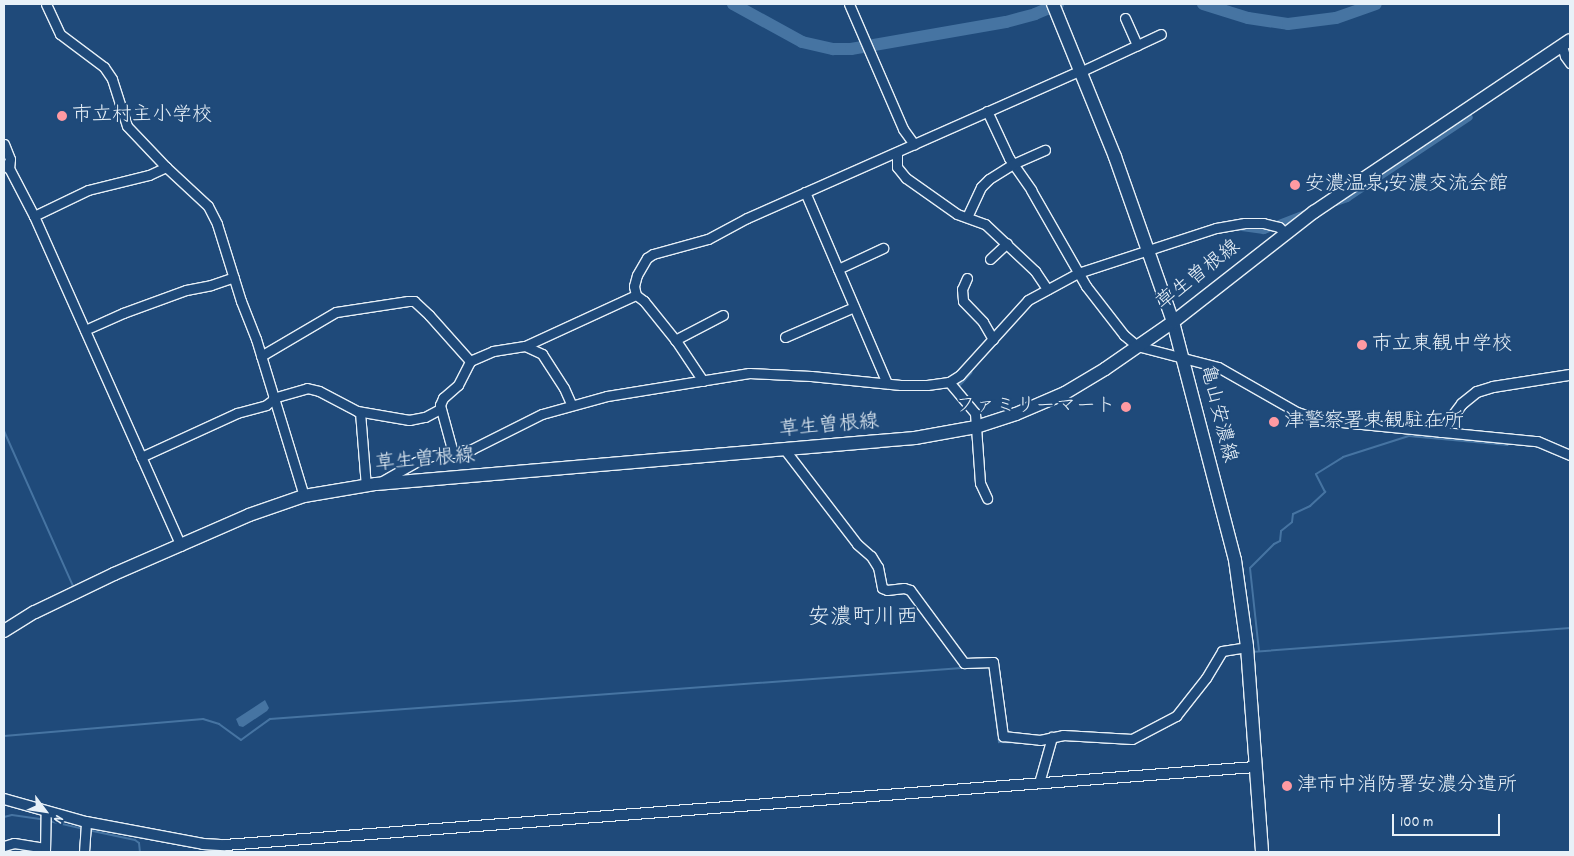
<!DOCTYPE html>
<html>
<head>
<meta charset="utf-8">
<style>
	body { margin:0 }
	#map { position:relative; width:1574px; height:856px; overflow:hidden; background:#1f4a7a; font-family:Dekko,"Klee One",sans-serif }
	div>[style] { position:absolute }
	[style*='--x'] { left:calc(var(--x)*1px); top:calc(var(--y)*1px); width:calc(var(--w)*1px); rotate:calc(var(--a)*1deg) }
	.water>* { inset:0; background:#4674a2 }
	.stream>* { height:2px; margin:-1px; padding:0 1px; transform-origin:1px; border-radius:1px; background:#4674a2 }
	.canal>* { height:8px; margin:-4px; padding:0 4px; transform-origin:4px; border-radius:4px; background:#4674a2 }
	.river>* { height:12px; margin:-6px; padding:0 6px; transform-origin:6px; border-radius:6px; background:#4674a2 }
	.roads { filter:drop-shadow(1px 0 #e8f1f8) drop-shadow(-1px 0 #e8f1f8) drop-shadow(0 1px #e8f1f8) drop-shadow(0 -1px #e8f1f8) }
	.minor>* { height:9px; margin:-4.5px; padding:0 4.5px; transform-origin:4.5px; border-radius:4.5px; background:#1f4a7a }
	.tertiary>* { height:10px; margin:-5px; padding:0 5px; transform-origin:5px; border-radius:5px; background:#1f4a7a }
	.secondary>* { height:12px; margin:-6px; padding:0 6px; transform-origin:6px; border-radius:6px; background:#1f4a7a }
	.dots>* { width:14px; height:14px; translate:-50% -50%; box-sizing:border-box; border:2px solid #1f4a7a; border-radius:50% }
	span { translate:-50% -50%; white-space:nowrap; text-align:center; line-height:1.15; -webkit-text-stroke:4px #1f4a7a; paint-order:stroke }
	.poi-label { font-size:20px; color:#e8f1f8 }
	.left { translate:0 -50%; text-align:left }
	.right { translate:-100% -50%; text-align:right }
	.street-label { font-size:20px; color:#e8f1f8 }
	.quarter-label { font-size:22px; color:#e8f1f8 }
	.frame { position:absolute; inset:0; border:5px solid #e8f1f8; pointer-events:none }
	.north { position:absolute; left:20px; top:786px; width:50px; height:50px; -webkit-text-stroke:4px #1f4a7a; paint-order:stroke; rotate:121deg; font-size:14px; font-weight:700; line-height:20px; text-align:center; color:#e8f1f8 }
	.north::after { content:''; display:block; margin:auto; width:18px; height:22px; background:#e8f1f8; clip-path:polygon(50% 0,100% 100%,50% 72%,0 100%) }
	.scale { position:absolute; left:1392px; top:814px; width:108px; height:22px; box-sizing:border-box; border:2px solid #e8f1f8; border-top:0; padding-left:6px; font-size:15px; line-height:18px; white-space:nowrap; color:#e8f1f8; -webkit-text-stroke:4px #1f4a7a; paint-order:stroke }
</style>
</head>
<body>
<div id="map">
	<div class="water">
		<i style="clip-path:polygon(265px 700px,269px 708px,267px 711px,243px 727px,239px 726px,236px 719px)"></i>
	</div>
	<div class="stream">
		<i style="--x:4;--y:431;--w:172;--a:66"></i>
		<i style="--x:1259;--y:651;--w:83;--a:-96.2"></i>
		<i style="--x:1250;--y:568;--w:34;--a:-45"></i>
		<i style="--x:1274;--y:544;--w:7;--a:-27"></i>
		<i style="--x:1280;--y:541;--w:10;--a:-84"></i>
		<i style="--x:1281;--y:531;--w:14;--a:-39"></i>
		<i style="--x:1292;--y:522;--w:8;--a:-83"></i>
		<i style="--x:1293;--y:514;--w:19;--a:-25"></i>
		<i style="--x:1310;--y:506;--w:21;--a:-43"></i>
		<i style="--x:1325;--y:492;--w:20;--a:-117"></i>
		<i style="--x:1316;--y:474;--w:32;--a:-32"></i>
		<i style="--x:1343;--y:457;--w:69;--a:-17.7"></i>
		<i style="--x:1409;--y:436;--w:99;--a:5.2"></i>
		<i style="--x:1251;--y:652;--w:320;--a:-4.3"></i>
		<i style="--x:4;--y:736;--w:200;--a:-4.9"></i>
		<i style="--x:203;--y:719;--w:17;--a:17"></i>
		<i style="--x:219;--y:724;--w:27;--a:36"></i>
		<i style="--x:241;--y:740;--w:36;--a:-36"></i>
		<i style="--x:270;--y:719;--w:721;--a:-4.22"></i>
		<i style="--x:989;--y:666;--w:77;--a:82.5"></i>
		<i style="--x:999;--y:742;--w:48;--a:2.4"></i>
		<i style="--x:1052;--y:744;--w:10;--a:-29"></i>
		<i style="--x:4;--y:817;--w:8;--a:-14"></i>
		<i style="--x:12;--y:815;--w:30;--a:8"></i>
		<i style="--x:49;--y:821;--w:35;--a:13"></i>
		<i style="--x:88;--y:830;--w:48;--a:12"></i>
		<i style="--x:135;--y:840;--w:5;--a:37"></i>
		<i style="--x:139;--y:843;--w:9;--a:84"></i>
	</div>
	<div class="canal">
		<i style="--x:1336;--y:202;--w:12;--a:-20"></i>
		<i style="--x:1347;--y:198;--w:146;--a:-33.6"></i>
		<i style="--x:1242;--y:227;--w:22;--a:8"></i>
		<i style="--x:1264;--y:230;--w:44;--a:-21.3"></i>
		<i style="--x:956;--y:385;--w:18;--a:-47"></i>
	</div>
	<div class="river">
		<i style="--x:733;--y:4;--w:79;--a:28.8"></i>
		<i style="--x:802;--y:42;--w:32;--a:13"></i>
		<i style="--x:833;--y:49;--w:18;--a:0"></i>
		<i style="--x:851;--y:49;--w:157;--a:-9.9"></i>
		<i style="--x:1006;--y:22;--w:30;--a:-15"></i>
		<i style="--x:1035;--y:14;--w:25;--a:-23"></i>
		<i style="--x:1203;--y:4;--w:47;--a:17.3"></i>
		<i style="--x:1248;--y:18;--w:40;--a:8.5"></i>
		<i style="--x:1288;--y:24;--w:48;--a:-7.1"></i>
		<i style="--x:1336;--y:18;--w:42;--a:-19.3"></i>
	</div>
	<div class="roads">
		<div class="minor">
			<i style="--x:46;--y:4;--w:33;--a:65"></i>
			<i style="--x:60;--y:34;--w:55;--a:36.9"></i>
			<i style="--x:104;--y:67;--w:14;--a:56"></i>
			<i style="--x:112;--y:79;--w:49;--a:72.3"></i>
			<i style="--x:127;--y:126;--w:57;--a:46.4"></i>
			<i style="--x:166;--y:167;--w:57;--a:42.9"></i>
			<i style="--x:208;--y:206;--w:20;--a:63"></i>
			<i style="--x:217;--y:224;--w:81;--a:72.7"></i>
			<i style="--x:241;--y:301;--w:41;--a:68.5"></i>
			<i style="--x:256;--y:339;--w:164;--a:73"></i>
			<i style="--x:849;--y:4;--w:136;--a:66.6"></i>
			<i style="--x:903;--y:129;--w:19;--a:54"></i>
			<i style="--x:1125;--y:18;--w:30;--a:66"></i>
			<i style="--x:1562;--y:46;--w:10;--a:73"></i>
			<i style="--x:1565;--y:56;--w:9;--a:54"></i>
			<i style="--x:1082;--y:71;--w:87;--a:-25.1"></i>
			<i style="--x:987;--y:111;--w:52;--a:64.9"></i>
			<i style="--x:1009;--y:158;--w:39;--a:55"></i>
			<i style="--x:1031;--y:190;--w:111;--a:60.2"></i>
			<i style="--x:1086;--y:286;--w:62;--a:52.2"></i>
			<i style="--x:1124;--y:335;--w:17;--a:40"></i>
			<i style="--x:1137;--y:346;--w:84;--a:14.5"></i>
			<i style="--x:1218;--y:367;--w:91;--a:29.7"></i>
			<i style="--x:1297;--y:412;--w:25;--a:18"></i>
			<i style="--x:1321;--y:420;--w:217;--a:5.6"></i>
			<i style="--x:1537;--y:441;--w:36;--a:23"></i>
			<i style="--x:4;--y:144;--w:16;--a:68"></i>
			<i style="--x:10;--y:159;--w:9;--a:96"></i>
			<i style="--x:9;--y:168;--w:54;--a:62.5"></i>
			<i style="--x:34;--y:216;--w:361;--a:66"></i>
			<i style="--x:897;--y:152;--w:15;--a:90"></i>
			<i style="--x:897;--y:167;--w:14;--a:51"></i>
			<i style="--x:906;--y:178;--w:62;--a:35.2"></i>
			<i style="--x:957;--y:214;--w:30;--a:20"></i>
			<i style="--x:985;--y:224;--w:69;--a:43.2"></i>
			<i style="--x:1035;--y:271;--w:22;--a:56"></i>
			<i style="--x:805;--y:192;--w:208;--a:66.8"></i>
			<i style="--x:34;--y:216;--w:60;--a:-25.7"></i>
			<i style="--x:88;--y:190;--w:63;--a:-13.8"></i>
			<i style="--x:149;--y:175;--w:19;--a:-25"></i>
			<i style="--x:967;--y:217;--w:33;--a:-65"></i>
			<i style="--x:981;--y:187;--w:11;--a:-45"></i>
			<i style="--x:989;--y:179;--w:28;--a:-32"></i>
			<i style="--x:1013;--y:164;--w:35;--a:-24"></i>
			<i style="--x:990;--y:259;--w:23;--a:-43"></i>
			<i style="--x:838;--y:269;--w:50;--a:-25"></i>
			<i style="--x:967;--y:278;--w:12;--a:114"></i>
			<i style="--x:962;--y:289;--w:12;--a:85"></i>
			<i style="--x:963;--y:301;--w:29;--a:46"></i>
			<i style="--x:983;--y:322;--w:20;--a:60"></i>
			<i style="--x:85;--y:330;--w:42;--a:-24.1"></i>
			<i style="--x:123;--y:313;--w:67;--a:-20.1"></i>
			<i style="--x:186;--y:290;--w:25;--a:-11"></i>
			<i style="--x:211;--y:285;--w:24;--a:-19"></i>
			<i style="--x:785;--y:337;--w:75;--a:-23.5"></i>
			<i style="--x:675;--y:340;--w:54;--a:-27.5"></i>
			<i style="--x:525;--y:346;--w:19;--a:25"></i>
			<i style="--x:542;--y:354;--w:40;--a:57.1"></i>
			<i style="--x:564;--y:388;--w:17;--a:66"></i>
			<i style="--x:261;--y:356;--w:87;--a:-30.4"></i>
			<i style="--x:336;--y:312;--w:73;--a:-8.7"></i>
			<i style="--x:408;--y:301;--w:6;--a:0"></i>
			<i style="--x:414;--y:301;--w:21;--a:43"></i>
			<i style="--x:429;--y:315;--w:62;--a:48.3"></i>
			<i style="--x:703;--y:381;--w:47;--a:-123.7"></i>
			<i style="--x:677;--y:342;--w:53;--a:-128.8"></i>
			<i style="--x:644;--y:301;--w:10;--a:-143"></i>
			<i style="--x:636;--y:295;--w:9;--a:-103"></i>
			<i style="--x:634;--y:286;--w:11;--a:-75"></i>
			<i style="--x:637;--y:275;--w:20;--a:-60"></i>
			<i style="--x:647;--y:258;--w:7;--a:-34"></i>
			<i style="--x:653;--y:254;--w:57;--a:-15.3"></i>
			<i style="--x:708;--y:239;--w:44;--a:-28.3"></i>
			<i style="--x:747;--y:218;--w:365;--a:-23.9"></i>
			<i style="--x:949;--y:382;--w:40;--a:50"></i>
			<i style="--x:975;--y:413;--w:70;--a:85.9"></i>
			<i style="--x:980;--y:483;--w:17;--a:65"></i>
			<i style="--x:273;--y:398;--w:35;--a:-16"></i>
			<i style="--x:307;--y:388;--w:12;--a:14"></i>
			<i style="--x:319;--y:391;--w:43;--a:27.8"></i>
			<i style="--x:357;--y:411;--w:53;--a:9.8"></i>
			<i style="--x:409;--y:420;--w:16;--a:-11"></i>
			<i style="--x:425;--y:417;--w:17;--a:-28"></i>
			<i style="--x:360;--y:412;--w:74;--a:85.4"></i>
			<i style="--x:785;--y:450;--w:118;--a:52.5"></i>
			<i style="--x:857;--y:544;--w:18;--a:41"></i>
			<i style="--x:871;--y:556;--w:13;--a:58"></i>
			<i style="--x:878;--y:567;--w:21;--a:79"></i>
			<i style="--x:882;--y:588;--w:5;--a:22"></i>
			<i style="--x:887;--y:590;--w:17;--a:-7"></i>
			<i style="--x:904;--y:588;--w:6;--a:18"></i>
			<i style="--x:910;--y:590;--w:91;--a:53.5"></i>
			<i style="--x:964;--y:663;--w:29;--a:-2"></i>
			<i style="--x:993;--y:662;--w:75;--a:82.3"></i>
			<i style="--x:1003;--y:736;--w:37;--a:6"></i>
			<i style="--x:1040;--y:740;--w:24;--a:-12"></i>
			<i style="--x:1063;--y:735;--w:69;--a:3.3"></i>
			<i style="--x:1132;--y:739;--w:50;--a:-27.6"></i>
			<i style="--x:1176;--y:716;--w:48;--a:-51.7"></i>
			<i style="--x:1206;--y:678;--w:31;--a:-59"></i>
			<i style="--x:1222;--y:651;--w:25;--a:-9"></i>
			<i style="--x:453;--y:453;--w:50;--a:-105.2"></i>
			<i style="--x:440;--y:405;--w:8;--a:-67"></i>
			<i style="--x:443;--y:398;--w:20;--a:-41"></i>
			<i style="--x:458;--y:385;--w:27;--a:-63"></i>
			<i style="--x:470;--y:361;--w:25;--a:-23"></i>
			<i style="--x:493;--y:351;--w:32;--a:-9"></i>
			<i style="--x:525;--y:346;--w:122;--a:-24.7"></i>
			<i style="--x:141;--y:457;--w:106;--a:-24.6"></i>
			<i style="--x:237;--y:413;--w:30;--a:-15"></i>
			<i style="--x:266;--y:405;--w:10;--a:-37"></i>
			<i style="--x:379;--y:483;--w:43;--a:-29.6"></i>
			<i style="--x:416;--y:462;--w:17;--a:-21"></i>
			<i style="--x:432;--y:456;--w:41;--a:-9.9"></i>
			<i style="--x:472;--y:449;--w:78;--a:-26.6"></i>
			<i style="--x:542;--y:414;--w:67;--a:-15.5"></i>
			<i style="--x:607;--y:396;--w:144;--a:-9.2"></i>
			<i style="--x:749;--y:373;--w:62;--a:2.8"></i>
			<i style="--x:811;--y:376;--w:90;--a:5.7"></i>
			<i style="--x:901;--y:385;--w:26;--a:0"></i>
			<i style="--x:927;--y:385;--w:22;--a:-8"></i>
			<i style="--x:949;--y:382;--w:13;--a:-32"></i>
			<i style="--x:960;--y:375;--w:101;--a:-47.8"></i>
			<i style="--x:1028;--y:300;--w:57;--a:-28.4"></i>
			<i style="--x:1078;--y:273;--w:145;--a:-18.1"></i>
			<i style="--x:1216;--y:228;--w:29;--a:-10"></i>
			<i style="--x:1245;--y:223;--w:18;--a:0"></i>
			<i style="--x:1263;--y:223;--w:16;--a:14"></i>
			<i style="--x:1279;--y:227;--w:8;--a:45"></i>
			<i style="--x:1039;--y:783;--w:48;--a:-74.2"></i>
			<i style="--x:4;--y:846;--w:10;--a:-17"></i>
			<i style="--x:14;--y:843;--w:31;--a:9"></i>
			<i style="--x:45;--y:852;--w:39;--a:-89"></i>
			<i style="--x:84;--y:852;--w:30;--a:-86"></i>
		</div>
		<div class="tertiary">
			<i style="--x:4;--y:165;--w:6;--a:31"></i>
			<i style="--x:1441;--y:432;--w:35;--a:-53"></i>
			<i style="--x:1462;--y:404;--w:19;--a:-39"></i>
			<i style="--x:1477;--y:392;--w:17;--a:-17"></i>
			<i style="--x:1493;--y:387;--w:78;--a:-8.9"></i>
			<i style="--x:4;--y:799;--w:85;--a:15.7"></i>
			<i style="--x:86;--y:822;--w:119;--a:10.6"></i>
			<i style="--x:203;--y:844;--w:22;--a:3"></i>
			<i style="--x:225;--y:845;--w:1033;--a:-4.33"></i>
		</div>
		<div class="secondary">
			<i style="--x:1053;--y:4;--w:165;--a:67.9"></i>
			<i style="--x:1115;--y:157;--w:175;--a:70.6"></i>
			<i style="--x:1173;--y:322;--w:246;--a:75.4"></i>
			<i style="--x:1235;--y:560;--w:88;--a:82.1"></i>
			<i style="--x:1247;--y:647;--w:206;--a:85.8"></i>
			<i style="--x:4;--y:631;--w:36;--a:-32"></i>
			<i style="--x:35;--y:612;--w:88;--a:-25.7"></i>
			<i style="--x:114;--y:574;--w:147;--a:-23.6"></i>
			<i style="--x:249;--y:515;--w:58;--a:-19.1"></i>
			<i style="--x:304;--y:496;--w:73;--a:-9.5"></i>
			<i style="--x:376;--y:484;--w:541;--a:-4.88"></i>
			<i style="--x:915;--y:438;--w:62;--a:-10.2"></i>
			<i style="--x:976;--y:427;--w:42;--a:-18"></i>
			<i style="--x:1016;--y:414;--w:53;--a:-23.2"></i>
			<i style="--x:1065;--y:393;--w:47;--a:-31"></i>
			<i style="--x:1105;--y:369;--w:83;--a:-34.7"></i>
			<i style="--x:1173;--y:322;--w:179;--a:-38"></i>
			<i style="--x:1314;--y:212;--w:308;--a:-33.9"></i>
		</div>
	</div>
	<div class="dots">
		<i style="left:62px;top:116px;background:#ff9aa2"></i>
		<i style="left:1295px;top:185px;background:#ff9aa2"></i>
		<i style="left:1362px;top:345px;background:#ff9aa2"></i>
		<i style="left:1126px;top:407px;background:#ff9aa2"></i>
		<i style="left:1274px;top:422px;background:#ff9aa2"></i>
		<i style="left:1287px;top:786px;background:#ff9aa2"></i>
	</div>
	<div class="poi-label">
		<span class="left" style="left:72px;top:116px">市立村主小学校</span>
		<span class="left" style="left:1305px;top:185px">安濃温泉;安濃交流会館</span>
		<span class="left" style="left:1372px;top:345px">市立東観中学校</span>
		<span class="right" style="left:1116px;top:407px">ファミリーマート</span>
		<span class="left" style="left:1284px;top:422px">津警察署東観駐在所</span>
		<span class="left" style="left:1297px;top:786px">津市中消防署安濃分遣所</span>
	</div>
	<div class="street-label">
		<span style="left:1199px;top:276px;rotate:-38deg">草生曽根線</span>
		<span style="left:1217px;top:414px;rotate:76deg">亀山安濃線</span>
		<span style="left:829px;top:427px;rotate:-5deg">草生曽根線</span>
		<span style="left:425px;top:461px;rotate:-5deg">草生曽根線</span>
	</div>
	<div class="quarter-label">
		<span style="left:863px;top:619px">安濃町川西</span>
	</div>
	<div class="frame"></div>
	<div class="north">N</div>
	<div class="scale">100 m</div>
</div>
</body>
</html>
